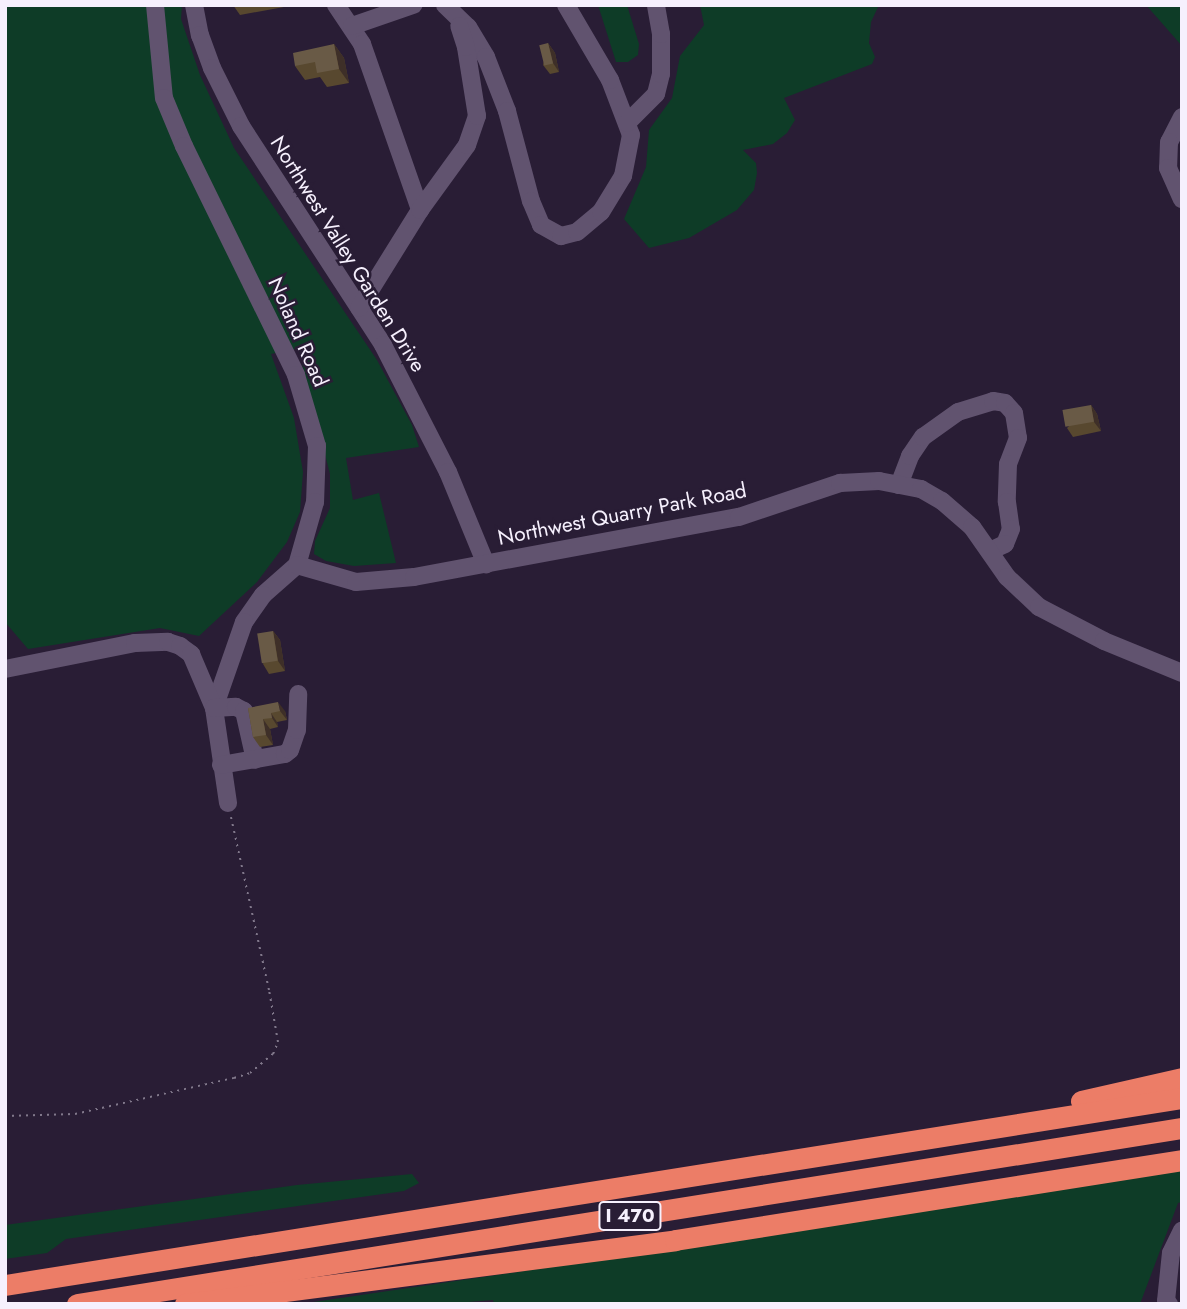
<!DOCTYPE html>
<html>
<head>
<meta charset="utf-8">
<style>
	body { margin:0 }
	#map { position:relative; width:1187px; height:1309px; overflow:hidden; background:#291d35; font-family:Jost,sans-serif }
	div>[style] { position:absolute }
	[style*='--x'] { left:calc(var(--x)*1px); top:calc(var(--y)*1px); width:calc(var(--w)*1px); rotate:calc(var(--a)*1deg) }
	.green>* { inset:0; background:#0e3c27 }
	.path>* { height:2px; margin-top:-1px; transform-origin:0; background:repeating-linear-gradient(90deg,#81788b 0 2px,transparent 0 7px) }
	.minor>* { height:18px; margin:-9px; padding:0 9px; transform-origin:9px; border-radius:9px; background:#61536f }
	.highway>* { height:21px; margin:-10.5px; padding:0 10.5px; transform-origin:10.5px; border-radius:10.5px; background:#ec7d67 }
	.wall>* { inset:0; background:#58482f }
	.shaded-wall>* { inset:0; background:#3e2f28 }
	.building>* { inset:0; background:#695a46; transform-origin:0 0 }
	span { translate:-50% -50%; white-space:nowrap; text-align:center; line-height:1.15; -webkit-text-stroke:5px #291d35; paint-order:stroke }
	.shield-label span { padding:2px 5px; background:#291d35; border:2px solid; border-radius:5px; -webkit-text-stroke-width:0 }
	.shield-label { font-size:19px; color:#f6f0fd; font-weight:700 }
	.street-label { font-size:21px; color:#f6f0fd }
	.frame { position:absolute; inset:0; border:7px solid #f6f0fd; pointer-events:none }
</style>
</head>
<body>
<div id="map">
	<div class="green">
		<i style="clip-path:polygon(5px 5px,182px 5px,181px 19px,200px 75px,234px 148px,377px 360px,412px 425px,419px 447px,346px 458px,353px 500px,379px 493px,396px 563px,354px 566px,326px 561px,314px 554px,315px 541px,330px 508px,330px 474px,298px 348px,271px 354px,294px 418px,303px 472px,300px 512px,287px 542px,257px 582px,199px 636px,160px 628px,28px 649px,5px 622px)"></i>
		<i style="clip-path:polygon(598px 5px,627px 5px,639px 44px,638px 55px,628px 62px,616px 62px)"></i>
		<i style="clip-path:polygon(700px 5px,879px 5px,871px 22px,869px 43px,875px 57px,872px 64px,784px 98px,795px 120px,787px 133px,773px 144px,743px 150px,756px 163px,757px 173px,754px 190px,737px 210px,689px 238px,649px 248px,624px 219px,646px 167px,649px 130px,672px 98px,680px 56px,704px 25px)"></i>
		<i style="clip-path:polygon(1146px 5px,1182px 5px,1182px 46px)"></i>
		<i style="clip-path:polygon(1182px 1169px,1182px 1202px,1178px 1203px,1140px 1304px,494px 1304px,493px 1300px,444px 1304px,300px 1304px,823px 1227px)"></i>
		<i style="clip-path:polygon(412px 1174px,419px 1183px,404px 1191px,66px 1239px,47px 1253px,5px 1259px,5px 1225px,297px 1185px)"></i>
	</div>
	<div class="path">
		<i style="--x:5;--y:1116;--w:70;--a:-1.6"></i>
		<i style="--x:75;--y:1114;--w:163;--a:-12.8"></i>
		<i style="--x:234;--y:1078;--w:17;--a:-17"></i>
		<i style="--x:250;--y:1073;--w:30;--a:-40"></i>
		<i style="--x:273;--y:1054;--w:13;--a:-67"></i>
		<i style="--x:278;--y:1042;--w:53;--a:-99.8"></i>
		<i style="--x:269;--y:990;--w:177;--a:-102.4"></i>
	</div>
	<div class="minor">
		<i style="--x:155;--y:5;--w:93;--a:84.5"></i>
		<i style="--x:164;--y:98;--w:52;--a:67.4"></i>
		<i style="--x:184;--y:146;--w:255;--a:63.9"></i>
		<i style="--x:296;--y:375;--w:74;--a:73.5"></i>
		<i style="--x:317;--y:446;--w:56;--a:92"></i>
		<i style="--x:315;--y:502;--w:66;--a:105.9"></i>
		<i style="--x:297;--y:565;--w:45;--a:138.6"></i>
		<i style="--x:263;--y:595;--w:33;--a:125"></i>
		<i style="--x:244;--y:622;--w:91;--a:109.2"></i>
		<i style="--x:194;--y:5;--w:31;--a:79"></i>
		<i style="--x:200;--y:35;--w:35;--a:70"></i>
		<i style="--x:212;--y:68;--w:65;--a:63.4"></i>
		<i style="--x:241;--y:126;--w:261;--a:57"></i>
		<i style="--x:383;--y:345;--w:143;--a:62.9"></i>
		<i style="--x:448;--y:472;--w:100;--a:67.6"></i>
		<i style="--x:336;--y:5;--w:47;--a:56.3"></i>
		<i style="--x:362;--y:44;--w:176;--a:70.7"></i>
		<i style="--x:420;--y:210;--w:115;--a:121.9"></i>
		<i style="--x:445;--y:5;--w:32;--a:44"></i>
		<i style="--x:468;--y:27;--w:35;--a:59"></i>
		<i style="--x:486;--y:57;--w:58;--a:68.7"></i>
		<i style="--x:507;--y:111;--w:93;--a:75.1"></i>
		<i style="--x:531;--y:201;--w:26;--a:67"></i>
		<i style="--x:541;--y:225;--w:23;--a:29"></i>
		<i style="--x:561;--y:236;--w:16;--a:-14"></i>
		<i style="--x:577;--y:232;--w:31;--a:-40"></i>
		<i style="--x:601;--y:212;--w:42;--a:-58.6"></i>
		<i style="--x:623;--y:176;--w:42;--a:-79"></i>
		<i style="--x:631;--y:135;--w:59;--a:-110.9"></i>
		<i style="--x:610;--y:80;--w:87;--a:-120.4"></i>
		<i style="--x:352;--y:26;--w:65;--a:-19"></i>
		<i style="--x:1182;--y:117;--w:28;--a:117"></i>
		<i style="--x:1169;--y:142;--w:26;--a:92"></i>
		<i style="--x:1168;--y:168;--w:34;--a:66"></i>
		<i style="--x:627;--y:123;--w:41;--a:-45"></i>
		<i style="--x:656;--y:94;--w:21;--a:-76"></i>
		<i style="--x:661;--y:74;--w:40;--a:-90"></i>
		<i style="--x:661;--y:34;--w:29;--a:-100"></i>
		<i style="--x:420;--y:210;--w:80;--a:-54.1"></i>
		<i style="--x:467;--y:145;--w:31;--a:-71"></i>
		<i style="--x:477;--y:116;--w:70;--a:-99.1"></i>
		<i style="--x:466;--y:47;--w:22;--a:-108"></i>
		<i style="--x:899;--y:485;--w:31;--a:-69"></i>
		<i style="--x:910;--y:456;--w:23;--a:-56"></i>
		<i style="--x:923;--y:437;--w:43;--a:-35.5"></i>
		<i style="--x:958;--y:412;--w:37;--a:-17"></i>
		<i style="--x:993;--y:401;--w:12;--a:9"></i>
		<i style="--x:1005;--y:403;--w:13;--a:48"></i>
		<i style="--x:1014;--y:413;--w:25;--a:81"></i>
		<i style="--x:1018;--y:438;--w:28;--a:111"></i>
		<i style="--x:1008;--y:464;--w:38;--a:92"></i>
		<i style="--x:1007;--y:502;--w:27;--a:82"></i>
		<i style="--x:1011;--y:529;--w:16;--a:112"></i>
		<i style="--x:1005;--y:544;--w:17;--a:155"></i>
		<i style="--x:297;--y:565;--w:61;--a:16.1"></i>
		<i style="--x:356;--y:582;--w:58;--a:-4.9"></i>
		<i style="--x:414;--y:577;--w:330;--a:-10.5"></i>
		<i style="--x:739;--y:517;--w:107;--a:-18.6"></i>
		<i style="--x:840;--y:483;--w:39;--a:-3"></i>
		<i style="--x:879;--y:481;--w:43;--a:10.8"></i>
		<i style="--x:921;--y:489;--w:24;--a:30"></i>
		<i style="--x:942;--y:501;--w:40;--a:41"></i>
		<i style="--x:972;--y:527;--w:61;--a:55"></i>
		<i style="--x:1007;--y:577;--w:44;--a:43.2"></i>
		<i style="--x:1039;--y:607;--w:73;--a:27.6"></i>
		<i style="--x:1104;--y:641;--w:84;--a:22.3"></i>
		<i style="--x:5;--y:669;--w:133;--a:-11.3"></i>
		<i style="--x:135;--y:643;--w:33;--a:-2"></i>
		<i style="--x:168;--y:642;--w:13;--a:18"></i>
		<i style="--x:180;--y:646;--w:14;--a:36"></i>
		<i style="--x:191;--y:654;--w:59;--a:66.9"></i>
		<i style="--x:214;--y:708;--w:96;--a:81.6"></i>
		<i style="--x:214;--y:708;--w:22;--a:-3"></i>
		<i style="--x:236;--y:707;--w:9;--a:27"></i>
		<i style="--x:244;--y:711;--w:50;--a:77.3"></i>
		<i style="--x:221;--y:765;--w:65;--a:-9.8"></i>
		<i style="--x:285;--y:754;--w:6;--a:-39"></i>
		<i style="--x:290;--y:750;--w:21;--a:-71"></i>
		<i style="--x:297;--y:730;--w:36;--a:-88"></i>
		<i style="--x:1169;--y:1304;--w:4;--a:-135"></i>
		<i style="--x:1166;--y:1301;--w:48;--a:-84.1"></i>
		<i style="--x:1171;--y:1253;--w:25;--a:-64"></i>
	</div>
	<div class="highway">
		<i style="--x:1081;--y:1101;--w:104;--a:-12.8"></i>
		<i style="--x:5;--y:1285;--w:1192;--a:-9.03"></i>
		<i style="--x:77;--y:1304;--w:1119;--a:-9.05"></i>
		<i style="--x:185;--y:1304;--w:494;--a:-7.4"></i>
		<i style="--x:675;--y:1240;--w:513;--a:-8.97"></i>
	</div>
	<div class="wall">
		<i style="clip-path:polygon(233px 5px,283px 5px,284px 7px,240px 15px)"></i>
		<i style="clip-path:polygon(548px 43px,555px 53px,559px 72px,550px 74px,543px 65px)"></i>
		<i style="clip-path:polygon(334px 44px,344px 58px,349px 83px,327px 87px,320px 77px,305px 80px,295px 66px)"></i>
		<i style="clip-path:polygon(1091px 405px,1097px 414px,1101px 431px,1073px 437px,1067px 428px)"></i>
		<i style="clip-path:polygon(273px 631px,280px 640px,285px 671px,269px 674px,263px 664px)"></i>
		<i style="clip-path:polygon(248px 708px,285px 711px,287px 720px,277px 722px,278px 727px,270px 729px,273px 745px,260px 747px,253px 737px)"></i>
	</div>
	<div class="shaded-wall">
		<i style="clip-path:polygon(548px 43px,555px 53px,559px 72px,553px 63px)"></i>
		<i style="clip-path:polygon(334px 44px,344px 58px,349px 83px,339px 69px)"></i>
		<i style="clip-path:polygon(1091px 405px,1097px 414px,1101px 431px,1094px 422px)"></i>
		<i style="clip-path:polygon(273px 631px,280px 640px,285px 671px,278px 661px)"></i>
		<i style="clip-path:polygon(278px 702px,285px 711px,287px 720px,280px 711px)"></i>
		<i style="clip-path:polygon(271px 713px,277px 722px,278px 727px,272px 718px)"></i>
		<i style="clip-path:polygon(263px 719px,270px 729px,273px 745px,266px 735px)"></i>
	</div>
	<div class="building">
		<i style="left:548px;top:43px;width:21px;height:9px;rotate:76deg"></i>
		<i style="clip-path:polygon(334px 44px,339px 69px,317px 73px,315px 62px,295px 66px,293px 53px)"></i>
		<i style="left:1091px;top:405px;width:17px;height:29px;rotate:80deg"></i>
		<i style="left:273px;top:631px;width:30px;height:16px;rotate:81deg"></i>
		<i style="clip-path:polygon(278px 702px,280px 711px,271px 713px,272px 718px,263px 719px,266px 735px,253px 737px,248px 708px)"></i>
	</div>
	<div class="shield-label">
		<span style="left:630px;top:1216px">I 470</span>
	</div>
	<div class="street-label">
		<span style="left:348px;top:254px;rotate:58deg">Northwest Valley Garden Drive</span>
		<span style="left:298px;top:332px;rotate:66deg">Noland Road</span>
		<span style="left:622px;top:514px;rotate:-11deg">Northwest Quarry Park Road</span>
	</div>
	<div class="frame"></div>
</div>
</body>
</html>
